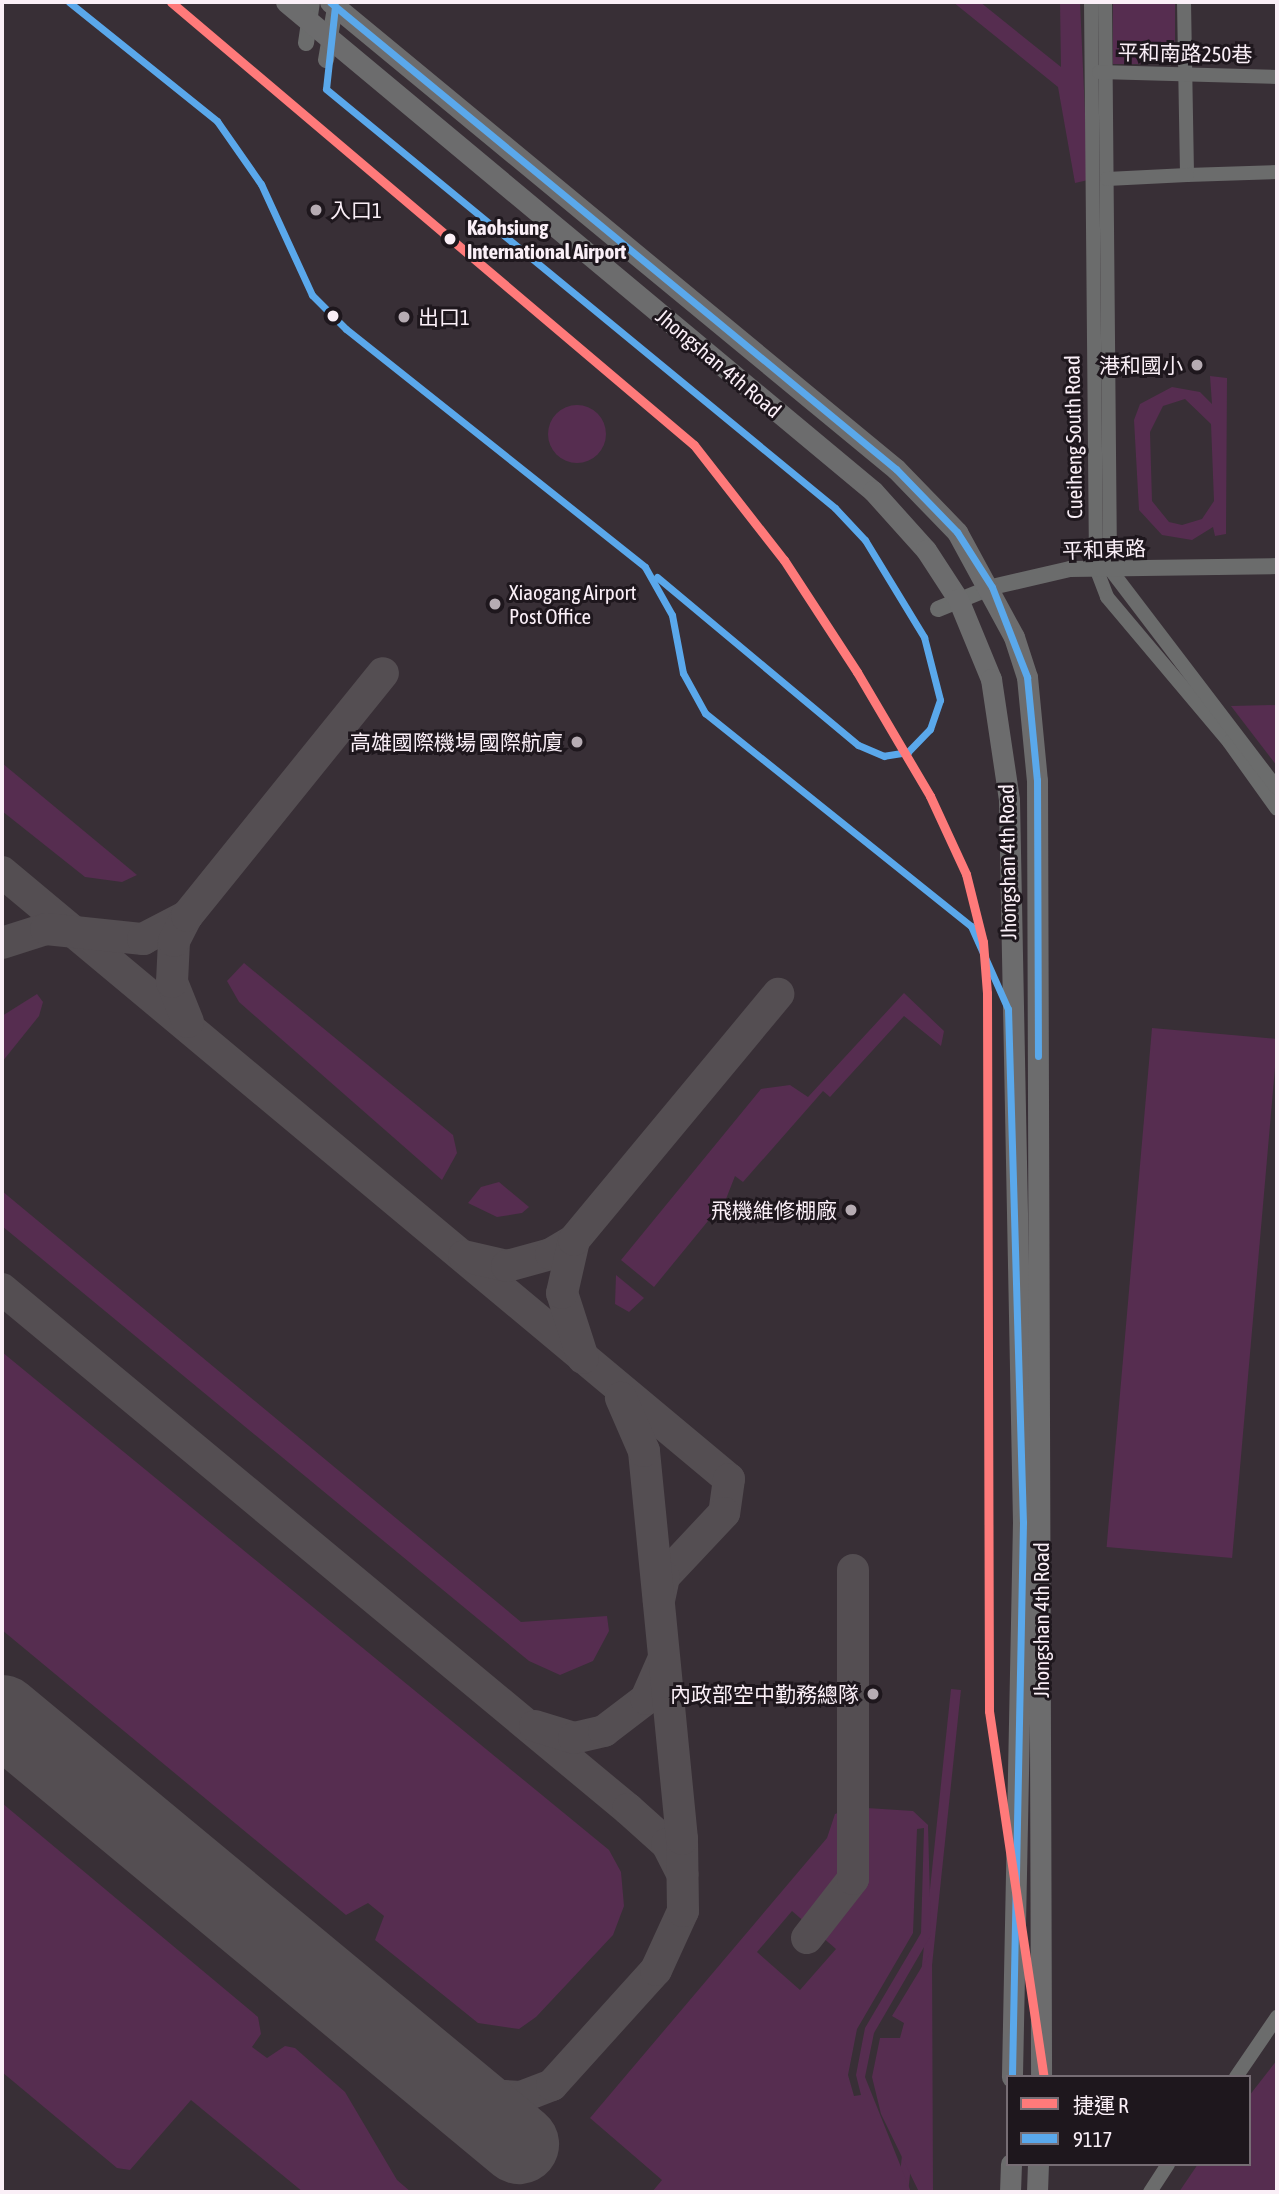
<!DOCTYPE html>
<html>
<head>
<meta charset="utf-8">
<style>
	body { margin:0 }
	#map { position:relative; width:1279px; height:2194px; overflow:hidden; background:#382f36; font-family:"Asap Condensed","Noto Sans TC",sans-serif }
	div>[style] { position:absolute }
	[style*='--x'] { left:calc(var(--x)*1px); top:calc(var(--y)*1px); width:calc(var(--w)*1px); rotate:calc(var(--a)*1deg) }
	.green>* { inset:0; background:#562d50; transform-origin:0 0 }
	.round { border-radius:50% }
	.taxiway>* { height:32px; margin:-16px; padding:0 16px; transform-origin:16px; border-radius:16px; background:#544e52 }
	.runway>* { height:80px; margin:-40px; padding:0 40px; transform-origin:40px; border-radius:40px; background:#544e52 }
	.minor>* { height:14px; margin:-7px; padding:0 7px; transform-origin:7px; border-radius:7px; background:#6b6c6c }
	.tertiary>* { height:16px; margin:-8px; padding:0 8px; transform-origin:8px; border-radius:8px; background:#6b6c6c }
	.primary>* { height:21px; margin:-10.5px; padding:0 10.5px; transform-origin:10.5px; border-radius:10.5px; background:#6c6c6d }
	.bus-1>* { height:7px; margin:-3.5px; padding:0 3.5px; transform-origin:3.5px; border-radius:3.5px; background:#5aa8eb }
	.metro-1>* { height:9px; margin:-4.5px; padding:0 4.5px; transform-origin:4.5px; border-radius:4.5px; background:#ff7a7a }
	.dots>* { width:19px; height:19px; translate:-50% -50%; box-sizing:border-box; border:4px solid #1e171d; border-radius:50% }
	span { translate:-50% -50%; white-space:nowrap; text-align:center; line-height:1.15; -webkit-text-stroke:6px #1e171d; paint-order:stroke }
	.street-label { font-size:21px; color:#faeff7 }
	.poi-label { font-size:21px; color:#faeff7 }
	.left { translate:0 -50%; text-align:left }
	.right { translate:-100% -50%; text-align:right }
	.stop-label { font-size:21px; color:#faeff7; font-weight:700 }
	.frame { position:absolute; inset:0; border:4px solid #faeff7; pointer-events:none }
	.legend { position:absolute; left:1006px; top:2075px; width:245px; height:91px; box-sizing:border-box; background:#1e171d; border:2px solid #766d74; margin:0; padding:9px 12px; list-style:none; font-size:21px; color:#faeff7 }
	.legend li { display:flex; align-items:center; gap:14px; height:35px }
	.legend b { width:35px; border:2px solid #766d74 }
</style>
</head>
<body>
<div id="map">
	<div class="green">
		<i style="clip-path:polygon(953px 2px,980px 2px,1061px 67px,1060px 2px,1080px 2px,1088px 180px,1075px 183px,1058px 87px)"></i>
		<i style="left:1113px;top:2px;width:62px;height:62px"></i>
		<i style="clip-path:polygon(evenodd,1210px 376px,1227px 378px,1226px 534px,1215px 536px,1213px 527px,1192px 540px,1162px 535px,1139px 510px,1134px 420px,1140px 404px,1172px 387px,1200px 392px,1212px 404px,1210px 376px,1185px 399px,1211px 424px,1214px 501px,1202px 519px,1182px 525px,1169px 522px,1152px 501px,1150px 432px,1163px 406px,1185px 399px)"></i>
		<i class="round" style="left:548px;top:405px;width:58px;height:58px"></i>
		<i style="clip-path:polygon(1277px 705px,1277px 766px,1231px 706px)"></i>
		<i style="clip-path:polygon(2px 763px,137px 875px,122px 882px,85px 877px,2px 811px)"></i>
		<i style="clip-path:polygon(244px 963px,453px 1135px,457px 1153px,442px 1180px,239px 1002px,227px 981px)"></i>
		<i style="clip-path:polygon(904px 993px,944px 1031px,941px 1046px,904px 1016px,830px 1097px,823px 1091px,743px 1182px,735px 1176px,726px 1199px,654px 1287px,621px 1260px,761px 1089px,790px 1085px,808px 1097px)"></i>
		<i style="clip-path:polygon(37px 994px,43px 1002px,39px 1016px,2px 1062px,2px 1016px)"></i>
		<i style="left:1152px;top:1028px;width:126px;height:521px;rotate:5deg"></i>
		<i style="clip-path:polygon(499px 1182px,529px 1207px,522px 1213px,497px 1217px,468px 1203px,481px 1187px)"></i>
		<i style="clip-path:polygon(2px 1191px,521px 1622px,607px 1616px,609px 1631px,593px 1661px,560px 1675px,529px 1661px,2px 1226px)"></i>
		<i style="clip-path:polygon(616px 1275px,644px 1298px,629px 1312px,615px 1304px)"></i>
		<i style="clip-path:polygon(2px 1352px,609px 1850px,621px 1872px,624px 1906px,613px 1935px,536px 2017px,519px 2029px,478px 2023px,375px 1940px,384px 1916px,368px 1903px,346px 1915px,2px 1630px)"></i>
		<i style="left:951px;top:1689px;width:10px;height:503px;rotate:6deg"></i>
		<i style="clip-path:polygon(2px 1803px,258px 2017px,261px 2034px,252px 2047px,267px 2058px,285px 2046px,295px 2048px,345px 2092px,397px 2180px,411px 2192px,303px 2192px,191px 2100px,130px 2170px,117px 2168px,2px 2072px)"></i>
		<i style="clip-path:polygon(evenodd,867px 1808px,913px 1811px,928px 1825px,931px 1935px,874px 2033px,865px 2077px,911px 2192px,652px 2192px,662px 2180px,590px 2118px,827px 1838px,835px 1814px,844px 1811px,844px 1878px,807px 1924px,792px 1911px,757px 1952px,800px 1990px,836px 1949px,821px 1936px,860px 1883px,861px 1812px,867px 1808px,924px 1828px,921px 1933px,865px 2028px,856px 2075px,861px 2095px,854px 2096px,848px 2075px,857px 2029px,913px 1933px,917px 1829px,924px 1828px)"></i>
		<i style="clip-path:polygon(932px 1950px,933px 2192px,919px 2192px,881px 2114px,872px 2077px,880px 2038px,900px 2038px,904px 2023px,892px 2016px)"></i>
		<i style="clip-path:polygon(1277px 2060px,1277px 2192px,1179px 2192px,1198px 2164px,1249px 2164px,1249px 2096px)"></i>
	</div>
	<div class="taxiway">
		<i style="--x:2;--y:872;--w:947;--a:39.86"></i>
		<i style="--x:729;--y:1479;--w:34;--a:98"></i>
		<i style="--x:724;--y:1513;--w:88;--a:133.2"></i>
		<i style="--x:664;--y:1577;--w:25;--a:102"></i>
		<i style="--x:2;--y:943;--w:46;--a:-17.7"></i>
		<i style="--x:46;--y:929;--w:98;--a:5.9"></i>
		<i style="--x:143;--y:939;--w:50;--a:-27.6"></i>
		<i style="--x:188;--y:1022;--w:43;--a:-111.8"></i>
		<i style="--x:172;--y:982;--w:41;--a:-87.2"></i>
		<i style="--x:174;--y:941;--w:28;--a:-63"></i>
		<i style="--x:187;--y:916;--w:312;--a:-51.1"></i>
		<i style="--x:464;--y:1256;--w:44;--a:13.1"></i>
		<i style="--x:507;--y:1266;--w:46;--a:-15.3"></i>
		<i style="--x:551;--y:1254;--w:27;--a:-31"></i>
		<i style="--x:2;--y:1289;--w:814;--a:39.72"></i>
		<i style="--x:628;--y:1809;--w:52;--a:41.9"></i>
		<i style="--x:667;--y:1844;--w:34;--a:63"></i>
		<i style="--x:583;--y:1358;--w:68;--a:-107.9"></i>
		<i style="--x:562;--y:1293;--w:54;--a:-77.2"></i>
		<i style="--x:574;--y:1240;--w:320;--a:-50.3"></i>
		<i style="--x:535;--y:1726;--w:41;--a:17.1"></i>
		<i style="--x:574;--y:1738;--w:31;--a:-13"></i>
		<i style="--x:604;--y:1731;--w:53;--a:-37.3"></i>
		<i style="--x:646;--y:1699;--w:43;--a:-66.4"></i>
		<i style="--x:807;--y:1938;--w:75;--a:-52.1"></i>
		<i style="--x:853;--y:1879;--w:309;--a:-90"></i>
		<i style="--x:433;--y:2072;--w:56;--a:24.3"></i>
		<i style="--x:484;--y:2095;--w:37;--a:3"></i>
		<i style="--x:521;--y:2097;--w:33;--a:-21"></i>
		<i style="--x:552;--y:2085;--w:155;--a:-47.9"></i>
		<i style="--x:656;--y:1970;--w:65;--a:-65.4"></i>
		<i style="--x:683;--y:1911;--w:72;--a:-90.8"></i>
		<i style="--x:682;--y:1839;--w:390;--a:-95.6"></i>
		<i style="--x:644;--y:1451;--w:58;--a:-113.5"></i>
	</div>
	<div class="runway">
		<i style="--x:2;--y:1715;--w:672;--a:39.69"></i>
	</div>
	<div class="minor">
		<i style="--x:1091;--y:2;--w:566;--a:89.49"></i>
		<i style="--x:1096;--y:568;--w:31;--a:69"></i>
		<i style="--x:1107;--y:597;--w:189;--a:49.9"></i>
		<i style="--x:1229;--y:742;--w:82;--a:54.4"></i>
		<i style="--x:1105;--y:2;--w:567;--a:89.49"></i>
		<i style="--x:1110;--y:569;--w:275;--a:52.7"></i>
		<i style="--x:1184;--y:2;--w:173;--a:89"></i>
		<i style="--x:1187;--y:175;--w:90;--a:-1.9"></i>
		<i style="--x:1099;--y:72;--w:178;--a:1.6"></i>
		<i style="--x:1107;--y:179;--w:80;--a:-2.9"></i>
		<i style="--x:1236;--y:2077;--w:73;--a:-55.7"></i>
		<i style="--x:1150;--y:2192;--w:33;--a:-57"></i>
	</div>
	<div class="tertiary">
		<i style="--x:306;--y:43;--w:41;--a:-81.7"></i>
		<i style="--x:326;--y:60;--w:59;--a:-80.2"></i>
		<i style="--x:938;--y:609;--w:58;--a:-22.2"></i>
		<i style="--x:992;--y:587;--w:80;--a:-13"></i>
		<i style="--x:1070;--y:569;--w:207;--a:-0.8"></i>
	</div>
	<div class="primary">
		<i style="--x:286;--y:2;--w:764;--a:39.8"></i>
		<i style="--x:873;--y:491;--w:79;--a:48.1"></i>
		<i style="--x:926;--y:550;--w:59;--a:56.9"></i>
		<i style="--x:958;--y:599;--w:87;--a:67.6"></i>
		<i style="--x:991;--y:679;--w:122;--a:81.5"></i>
		<i style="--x:1009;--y:800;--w:722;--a:88.89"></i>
		<i style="--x:1023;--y:1522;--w:555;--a:91.14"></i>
		<i style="--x:330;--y:2;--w:734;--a:39.53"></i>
		<i style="--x:896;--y:469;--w:88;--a:45.9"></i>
		<i style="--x:957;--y:532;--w:119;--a:61.5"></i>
		<i style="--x:1014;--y:637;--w:42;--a:72"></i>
		<i style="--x:1027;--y:677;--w:103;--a:84.5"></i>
		<i style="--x:1037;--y:780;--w:1297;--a:89.82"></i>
		<i style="--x:1010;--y:2192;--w:28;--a:-88"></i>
		<i style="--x:1037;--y:2192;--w:28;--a:-88"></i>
	</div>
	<div class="bus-1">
		<i style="--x:69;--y:2;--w:190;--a:38.8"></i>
		<i style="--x:217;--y:121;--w:77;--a:55.1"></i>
		<i style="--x:261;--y:184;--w:122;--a:65.3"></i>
		<i style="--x:312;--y:295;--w:48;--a:45"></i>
		<i style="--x:346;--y:329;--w:382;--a:38.5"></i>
		<i style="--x:645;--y:567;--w:55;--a:60.6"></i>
		<i style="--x:672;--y:615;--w:59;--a:79.3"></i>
		<i style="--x:683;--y:673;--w:46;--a:61.2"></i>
		<i style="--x:705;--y:713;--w:341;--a:38.7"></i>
		<i style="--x:971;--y:926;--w:91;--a:66"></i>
		<i style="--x:1008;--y:1009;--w:513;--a:88.33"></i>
		<i style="--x:1023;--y:1522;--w:555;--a:91.14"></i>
		<i style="--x:330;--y:2;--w:734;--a:39.53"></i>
		<i style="--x:896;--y:469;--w:88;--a:45.9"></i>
		<i style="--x:957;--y:532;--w:65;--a:57.5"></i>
		<i style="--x:992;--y:587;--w:97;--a:68.7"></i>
		<i style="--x:1027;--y:677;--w:103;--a:84.5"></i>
		<i style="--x:1037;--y:780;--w:276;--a:89.8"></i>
		<i style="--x:335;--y:6;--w:83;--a:96.2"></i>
		<i style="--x:326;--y:89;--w:659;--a:39.46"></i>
		<i style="--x:835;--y:508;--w:44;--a:46.8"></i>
		<i style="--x:865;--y:540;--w:114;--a:58.7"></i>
		<i style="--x:924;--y:637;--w:65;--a:75.7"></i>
		<i style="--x:940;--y:700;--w:31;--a:109"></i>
		<i style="--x:930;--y:729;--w:32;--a:134"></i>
		<i style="--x:908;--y:752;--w:24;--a:171"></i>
		<i style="--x:884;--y:756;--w:28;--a:-157"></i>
		<i style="--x:858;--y:745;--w:262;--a:-140.1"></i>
	</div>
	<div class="metro-1">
		<i style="--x:171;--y:2;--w:685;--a:40.27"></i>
		<i style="--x:694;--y:445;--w:146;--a:52"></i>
		<i style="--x:784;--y:560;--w:134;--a:56.9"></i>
		<i style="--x:857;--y:672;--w:144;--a:59.5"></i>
		<i style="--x:930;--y:796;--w:86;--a:65.2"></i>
		<i style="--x:966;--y:874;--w:70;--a:76"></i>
		<i style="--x:983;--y:942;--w:51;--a:85.5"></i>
		<i style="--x:987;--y:993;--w:718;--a:89.84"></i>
		<i style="--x:989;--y:1711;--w:370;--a:81.5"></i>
	</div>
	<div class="dots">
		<i style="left:316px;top:210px;background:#b6acb3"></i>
		<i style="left:450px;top:239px;background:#faeff7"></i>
		<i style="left:333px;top:316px;background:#faeff7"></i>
		<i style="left:404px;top:317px;background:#b6acb3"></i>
		<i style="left:1197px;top:365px;background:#b6acb3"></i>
		<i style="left:495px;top:604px;background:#b6acb3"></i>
		<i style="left:577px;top:742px;background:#b6acb3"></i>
		<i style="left:851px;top:1210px;background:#b6acb3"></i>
		<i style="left:873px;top:1694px;background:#b6acb3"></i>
	</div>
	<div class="street-label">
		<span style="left:1185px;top:53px;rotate:1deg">平和南路250巷</span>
		<span style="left:719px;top:363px;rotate:40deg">Jhongshan 4th Road</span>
		<span style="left:1073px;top:437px;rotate:-91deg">Cueiheng South Road</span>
		<span style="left:1104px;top:549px;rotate:-2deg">平和東路</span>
		<span style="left:1007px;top:862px;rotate:-91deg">Jhongshan 4th Road</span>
		<span style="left:1041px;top:1620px;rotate:-90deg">Jhongshan 4th Road</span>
	</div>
	<div class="poi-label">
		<span class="left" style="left:330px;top:210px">入口1</span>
		<span class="left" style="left:418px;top:317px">出口1</span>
		<span class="right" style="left:1183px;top:365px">港和國小</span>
		<span class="left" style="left:509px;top:604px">Xiaogang Airport<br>Post Office</span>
		<span class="right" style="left:563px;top:742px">高雄國際機場 國際航廈</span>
		<span class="right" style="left:837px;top:1210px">飛機維修棚廠</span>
		<span class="right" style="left:859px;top:1694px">內政部空中勤務總隊</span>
	</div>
	<div class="stop-label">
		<span class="left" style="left:467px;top:239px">Kaohsiung<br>International Airport</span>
	</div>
	<div class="frame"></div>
	<ul class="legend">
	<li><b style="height:9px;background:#ff7a7a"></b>捷運 R</li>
	<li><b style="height:9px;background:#5aa8eb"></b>9117</li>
	</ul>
</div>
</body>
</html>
